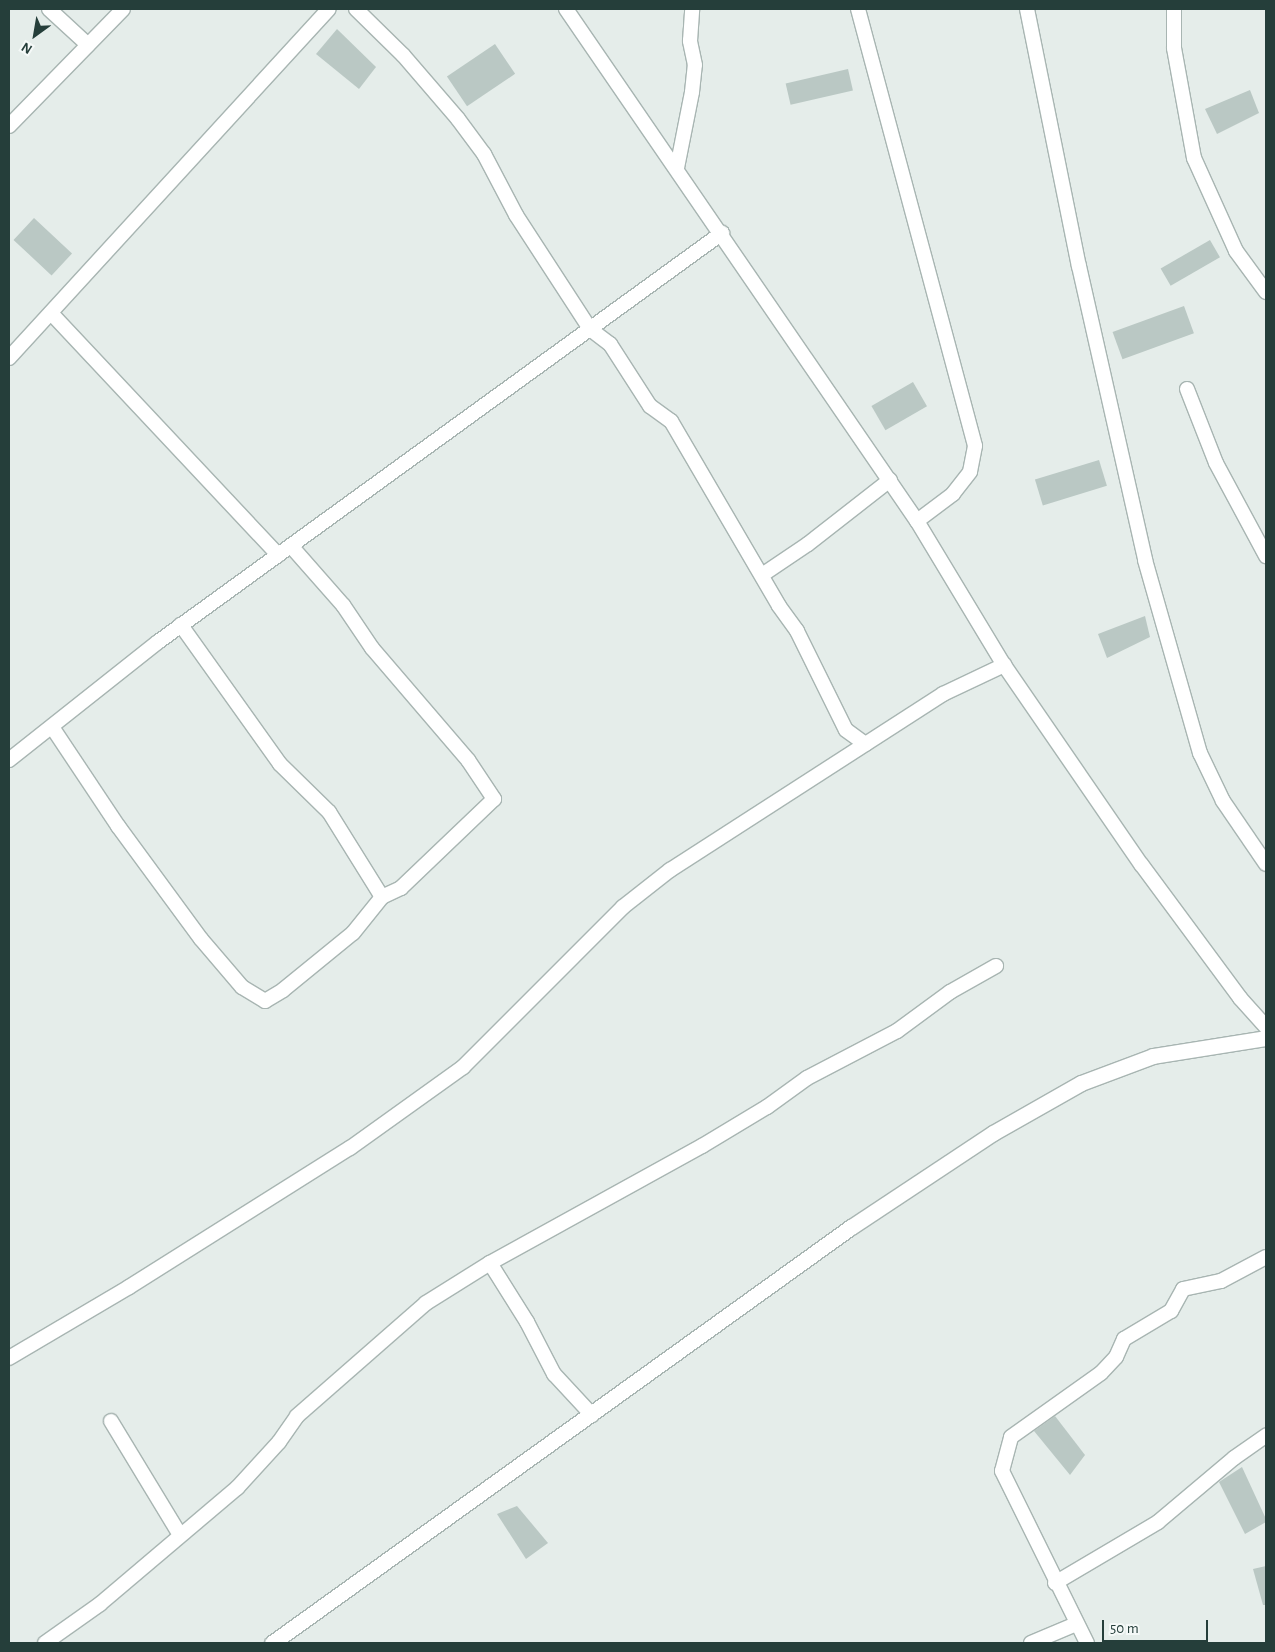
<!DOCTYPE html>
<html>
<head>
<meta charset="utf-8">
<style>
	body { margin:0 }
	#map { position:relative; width:1275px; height:1652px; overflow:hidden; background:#e5edea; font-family:"Alegreya Sans",sans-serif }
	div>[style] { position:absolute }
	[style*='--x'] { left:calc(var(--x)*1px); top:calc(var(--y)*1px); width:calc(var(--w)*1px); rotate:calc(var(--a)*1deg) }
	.building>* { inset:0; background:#bac8c4; transform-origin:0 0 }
	.roads { filter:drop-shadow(1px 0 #a8b5b2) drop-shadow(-1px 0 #a8b5b2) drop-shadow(0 1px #a8b5b2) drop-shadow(0 -1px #a8b5b2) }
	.street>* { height:14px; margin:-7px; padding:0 7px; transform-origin:7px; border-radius:7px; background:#fff }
	.secondary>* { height:15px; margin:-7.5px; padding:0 7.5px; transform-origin:7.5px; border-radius:7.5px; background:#fff }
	span { translate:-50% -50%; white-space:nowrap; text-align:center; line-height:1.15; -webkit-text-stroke:4px #f5f9f8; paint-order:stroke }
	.frame { position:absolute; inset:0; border:10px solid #253e3a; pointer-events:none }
	.north { position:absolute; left:10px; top:10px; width:50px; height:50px; -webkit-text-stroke:4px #f5f9f8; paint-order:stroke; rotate:212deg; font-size:14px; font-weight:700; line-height:20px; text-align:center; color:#253e3a }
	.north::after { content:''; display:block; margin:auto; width:18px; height:22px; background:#253e3a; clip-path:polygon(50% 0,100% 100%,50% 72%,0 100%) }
	.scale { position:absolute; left:1102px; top:1620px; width:106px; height:22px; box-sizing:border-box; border:2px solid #253e3a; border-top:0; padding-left:6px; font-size:15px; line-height:18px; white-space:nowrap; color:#253e3a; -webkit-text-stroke:4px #f5f9f8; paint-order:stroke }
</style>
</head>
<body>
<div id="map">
	<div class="building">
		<i style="clip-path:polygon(337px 29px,376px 67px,359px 89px,316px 54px)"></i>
		<i style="left:495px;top:44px;width:36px;height:58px;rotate:56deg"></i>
		<i style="left:848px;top:69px;width:22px;height:64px;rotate:77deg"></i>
		<i style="clip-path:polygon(1250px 90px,1259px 113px,1217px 134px,1205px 109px)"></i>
		<i style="left:34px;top:218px;width:52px;height:30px;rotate:43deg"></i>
		<i style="left:1210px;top:240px;width:20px;height:57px;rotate:60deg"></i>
		<i style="left:1184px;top:306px;width:29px;height:76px;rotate:70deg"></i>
		<i style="left:913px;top:382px;width:28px;height:48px;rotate:60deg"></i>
		<i style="left:1099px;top:460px;width:27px;height:67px;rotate:73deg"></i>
		<i style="clip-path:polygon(1145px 616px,1150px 637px,1107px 658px,1098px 634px)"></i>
		<i style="clip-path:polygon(1055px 1416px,1085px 1455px,1070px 1475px,1034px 1431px)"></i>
		<i style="clip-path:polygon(1242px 1467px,1266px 1519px,1266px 1522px,1245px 1534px,1219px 1482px)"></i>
		<i style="clip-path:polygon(517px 1506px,548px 1543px,526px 1559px,497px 1514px)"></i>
		<i style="clip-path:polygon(1266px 1566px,1266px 1605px,1263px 1605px,1253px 1569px)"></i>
	</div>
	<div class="roads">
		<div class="street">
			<i style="--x:49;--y:9;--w:53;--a:42.7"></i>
			<i style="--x:356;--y:9;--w:66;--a:44.4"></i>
			<i style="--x:403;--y:55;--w:84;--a:49.3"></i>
			<i style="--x:458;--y:119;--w:44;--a:53.4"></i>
			<i style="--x:484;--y:154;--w:69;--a:62.3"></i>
			<i style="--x:516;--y:215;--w:136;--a:57"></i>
			<i style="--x:590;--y:329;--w:25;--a:37"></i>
			<i style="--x:610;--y:344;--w:74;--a:57.2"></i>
			<i style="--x:650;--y:406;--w:26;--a:36"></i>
			<i style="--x:671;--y:421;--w:214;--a:59.7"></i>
			<i style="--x:779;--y:606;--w:31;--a:54"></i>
			<i style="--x:797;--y:631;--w:110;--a:63.7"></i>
			<i style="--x:846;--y:730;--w:24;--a:36"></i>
			<i style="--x:566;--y:9;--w:621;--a:55.57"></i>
			<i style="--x:917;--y:521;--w:168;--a:58.9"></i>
			<i style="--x:1004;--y:665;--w:242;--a:55.5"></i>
			<i style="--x:1141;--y:864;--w:167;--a:53.5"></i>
			<i style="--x:1240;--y:998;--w:39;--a:48"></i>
			<i style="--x:858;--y:9;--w:452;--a:75"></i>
			<i style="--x:975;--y:446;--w:26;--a:101"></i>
			<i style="--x:970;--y:472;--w:28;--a:128"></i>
			<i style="--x:953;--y:494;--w:45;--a:143.1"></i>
			<i style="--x:1027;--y:9;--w:262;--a:78.6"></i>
			<i style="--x:1079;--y:266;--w:301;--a:77.3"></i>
			<i style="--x:1145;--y:560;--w:201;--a:74.1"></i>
			<i style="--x:1200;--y:753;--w:53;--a:64.4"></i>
			<i style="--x:1223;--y:801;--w:76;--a:55.7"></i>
			<i style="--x:1174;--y:9;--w:39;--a:90"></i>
			<i style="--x:1174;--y:48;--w:112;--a:79.7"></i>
			<i style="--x:1194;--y:158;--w:102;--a:65.7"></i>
			<i style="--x:1236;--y:251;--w:51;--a:53.8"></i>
			<i style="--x:9;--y:126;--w:163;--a:-45.7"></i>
			<i style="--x:677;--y:168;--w:77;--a:-78.8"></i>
			<i style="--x:692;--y:92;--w:27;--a:-84"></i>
			<i style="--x:695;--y:65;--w:25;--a:-102"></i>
			<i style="--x:690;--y:41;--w:32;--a:-86"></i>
			<i style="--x:51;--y:313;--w:332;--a:46.8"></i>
			<i style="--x:9;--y:358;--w:473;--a:-47.5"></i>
			<i style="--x:1187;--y:389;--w:79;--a:68.6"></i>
			<i style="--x:1216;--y:463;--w:106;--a:61.7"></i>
			<i style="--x:291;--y:546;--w:79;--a:48.6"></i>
			<i style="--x:343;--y:605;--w:52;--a:56"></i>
			<i style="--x:372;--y:648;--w:148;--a:49.4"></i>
			<i style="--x:468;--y:760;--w:47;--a:56.3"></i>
			<i style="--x:494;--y:799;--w:129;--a:136.3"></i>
			<i style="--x:401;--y:888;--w:21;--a:155"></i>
			<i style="--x:762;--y:575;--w:55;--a:-34"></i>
			<i style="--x:808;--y:544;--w:104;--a:-38"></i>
			<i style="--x:52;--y:727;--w:119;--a:56.3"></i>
			<i style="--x:118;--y:826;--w:140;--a:53.7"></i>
			<i style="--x:201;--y:939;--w:63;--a:49.5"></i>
			<i style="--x:242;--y:987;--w:27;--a:31"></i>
			<i style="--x:265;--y:1001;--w:21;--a:-31"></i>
			<i style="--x:283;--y:990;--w:90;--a:-39.2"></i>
			<i style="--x:353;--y:933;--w:46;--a:-51.1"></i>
			<i style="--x:382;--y:897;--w:100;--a:-121.9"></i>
			<i style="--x:329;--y:812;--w:69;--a:-135.6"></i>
			<i style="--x:280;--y:764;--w:171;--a:-125.5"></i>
			<i style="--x:9;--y:760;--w:190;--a:-38.4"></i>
			<i style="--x:158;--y:642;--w:697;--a:-35.95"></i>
			<i style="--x:490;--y:1263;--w:70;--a:57.9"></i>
			<i style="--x:527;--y:1322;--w:59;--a:62.6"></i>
			<i style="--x:554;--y:1374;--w:56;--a:47.2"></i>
			<i style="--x:9;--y:1358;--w:139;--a:-30.6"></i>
			<i style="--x:129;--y:1287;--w:261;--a:-32.2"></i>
			<i style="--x:350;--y:1148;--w:139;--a:-35.6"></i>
			<i style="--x:463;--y:1067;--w:226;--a:-45"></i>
			<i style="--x:623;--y:907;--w:60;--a:-38.2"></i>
			<i style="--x:670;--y:870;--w:325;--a:-32.8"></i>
			<i style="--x:943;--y:694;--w:68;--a:-25.4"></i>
			<i style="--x:111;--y:1421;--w:133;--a:58.8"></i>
			<i style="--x:1055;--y:1583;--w:120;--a:-30.6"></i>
			<i style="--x:1158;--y:1522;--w:99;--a:-40.1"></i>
			<i style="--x:1234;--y:1458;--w:39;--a:-35"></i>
			<i style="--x:45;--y:1643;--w:67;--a:-35.3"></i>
			<i style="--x:100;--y:1604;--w:180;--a:-40.3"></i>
			<i style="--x:237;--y:1488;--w:62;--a:-47.6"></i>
			<i style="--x:279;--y:1442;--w:32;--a:-55"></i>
			<i style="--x:297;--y:1416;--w:171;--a:-41.2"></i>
			<i style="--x:426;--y:1303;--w:75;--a:-32"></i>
			<i style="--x:490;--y:1263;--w:242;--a:-28.9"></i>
			<i style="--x:702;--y:1146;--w:76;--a:-31"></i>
			<i style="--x:767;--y:1107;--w:49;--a:-35.9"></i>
			<i style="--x:807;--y:1078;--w:102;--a:-27.6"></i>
			<i style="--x:897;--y:1031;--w:66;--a:-36.3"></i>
			<i style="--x:950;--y:992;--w:53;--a:-29.5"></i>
			<i style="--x:1031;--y:1643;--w:49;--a:-22.9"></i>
			<i style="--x:1087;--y:1643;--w:192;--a:-116.3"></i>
			<i style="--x:1002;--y:1471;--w:35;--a:-75"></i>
			<i style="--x:1011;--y:1437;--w:110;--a:-35.4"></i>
			<i style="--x:1101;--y:1373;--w:22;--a:-47"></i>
			<i style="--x:1116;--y:1357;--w:20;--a:-66"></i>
			<i style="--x:1124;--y:1339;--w:55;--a:-30.8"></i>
			<i style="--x:1171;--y:1311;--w:25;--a:-61"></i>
			<i style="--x:1183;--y:1289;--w:39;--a:-12"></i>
			<i style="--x:1221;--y:1281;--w:51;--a:-28.1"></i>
		</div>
		<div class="secondary">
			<i style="--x:272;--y:1643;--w:713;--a:-35.7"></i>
			<i style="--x:851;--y:1227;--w:170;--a:-33.5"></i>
			<i style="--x:993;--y:1133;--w:101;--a:-29.6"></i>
			<i style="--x:1081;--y:1083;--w:77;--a:-20.6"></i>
			<i style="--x:1153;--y:1056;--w:114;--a:-9.1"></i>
		</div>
	</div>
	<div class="frame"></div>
	<div class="north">N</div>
	<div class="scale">50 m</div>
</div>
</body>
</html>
